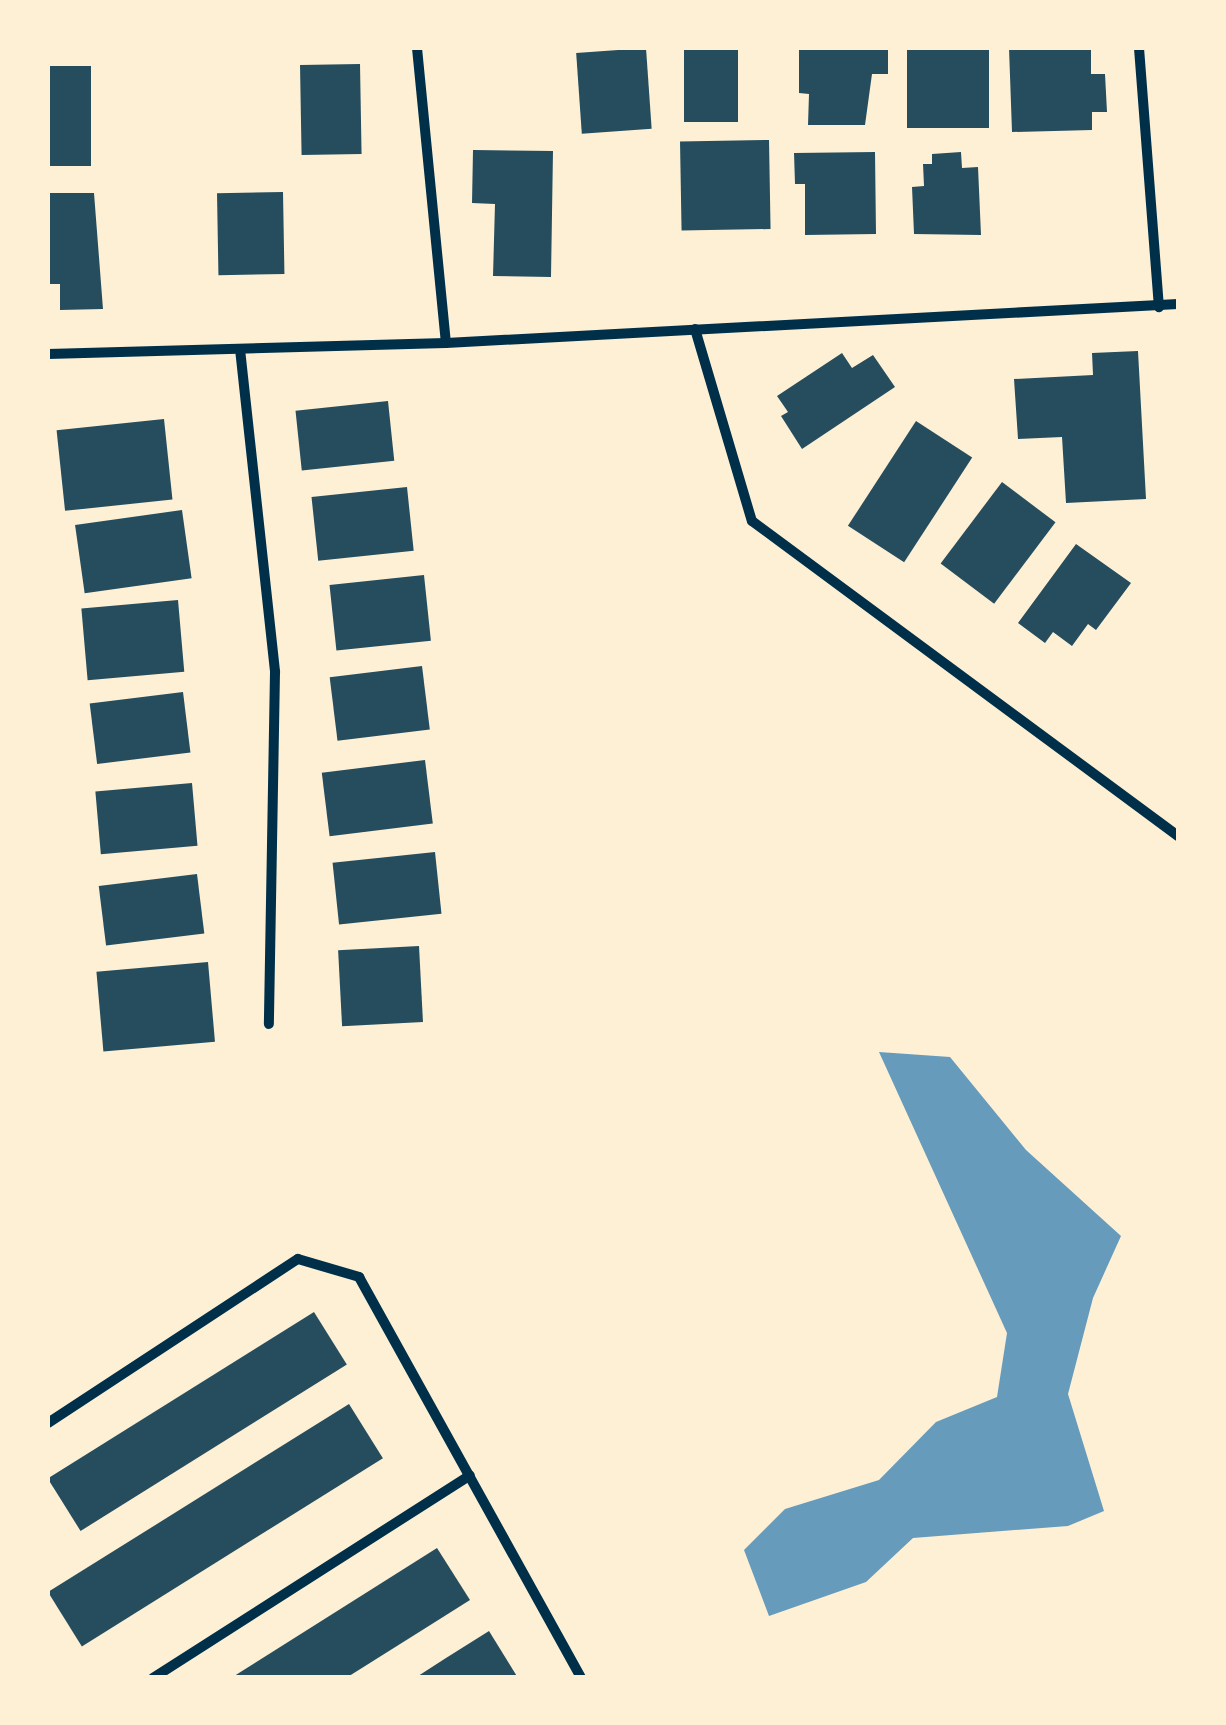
<!DOCTYPE html>
<html>
<head>
<meta charset="utf-8">
<style>
	body { margin:0 }
	#map { position:relative; width:1226px; height:1725px; overflow:hidden; background:#fdf0d5; font-family:"Roboto Condensed",sans-serif }
	div>[style] { position:absolute }
	[style*='--x'] { left:calc(var(--x)*1px); top:calc(var(--y)*1px); width:calc(var(--w)*1px); rotate:calc(var(--a)*1deg) }
	.water>* { inset:0; background:#669bbc }
	.building>* { inset:0; background:#264d5e; transform-origin:0 0 }
	.minor>* { height:10px; margin:-5px; padding:0 5px; transform-origin:5px; border-radius:5px; background:#003049 }
	span { translate:-50% -50%; white-space:nowrap; text-align:center; line-height:1.15; -webkit-text-stroke:8px #fdf0d5; paint-order:stroke }
	.frame { position:absolute; inset:0; border:50px solid #fdf0d5; pointer-events:none }
</style>
</head>
<body>
<div id="map">
	<div class="water">
		<i style="clip-path:polygon(879px 1052px,950px 1057px,1026px 1150px,1121px 1236px,1093px 1298px,1068px 1394px,1104px 1511px,1068px 1526px,913px 1538px,866px 1582px,769px 1616px,744px 1550px,785px 1509px,879px 1480px,936px 1422px,997px 1397px,1007px 1333px)"></i>
	</div>
	<div class="building">
		<i style="left:646px;top:48px;width:81px;height:70px;rotate:86deg"></i>
		<i style="left:684px;top:48px;width:54px;height:74px"></i>
		<i style="clip-path:polygon(799px 48px,888px 48px,888px 74px,872px 74px,865px 125px,808px 125px,809px 94px,799px 93px)"></i>
		<i style="left:907px;top:48px;width:82px;height:80px"></i>
		<i style="clip-path:polygon(1009px 48px,1091px 50px,1091px 74px,1105px 74px,1107px 112px,1092px 112px,1092px 130px,1012px 132px)"></i>
		<i style="left:360px;top:64px;width:90px;height:60px;rotate:89deg"></i>
		<i style="left:48px;top:66px;width:43px;height:100px"></i>
		<i style="left:769px;top:140px;width:89px;height:89px;rotate:89deg"></i>
		<i style="clip-path:polygon(473px 150px,553px 151px,551px 277px,493px 276px,495px 204px,472px 203px)"></i>
		<i style="clip-path:polygon(875px 152px,876px 234px,805px 235px,805px 184px,795px 184px,794px 153px)"></i>
		<i style="clip-path:polygon(961px 152px,962px 168px,978px 167px,981px 235px,914px 234px,912px 187px,924px 186px,923px 164px,932px 164px,932px 154px)"></i>
		<i style="left:283px;top:192px;width:82px;height:66px;rotate:89deg"></i>
		<i style="clip-path:polygon(48px 193px,94px 193px,103px 309px,60px 310px,60px 284px,48px 284px)"></i>
		<i style="clip-path:polygon(1138px 351px,1146px 499px,1066px 503px,1062px 437px,1018px 439px,1014px 379px,1093px 375px,1092px 353px)"></i>
		<i style="clip-path:polygon(842px 353px,852px 368px,873px 355px,895px 387px,802px 449px,781px 416px,788px 412px,777px 396px)"></i>
		<i style="left:388px;top:401px;width:60px;height:93px;rotate:84deg"></i>
		<i style="left:164px;top:419px;width:81px;height:108px;rotate:84deg"></i>
		<i style="left:916px;top:421px;width:67px;height:125px;rotate:33deg"></i>
		<i style="left:1002px;top:482px;width:67px;height:102px;rotate:37deg"></i>
		<i style="left:407px;top:487px;width:64px;height:96px;rotate:84deg"></i>
		<i style="left:182px;top:510px;width:69px;height:108px;rotate:82deg"></i>
		<i style="clip-path:polygon(1076px 544px,1131px 583px,1096px 630px,1088px 624px,1072px 646px,1053px 632px,1045px 643px,1018px 623px)"></i>
		<i style="left:424px;top:575px;width:66px;height:95px;rotate:84deg"></i>
		<i style="left:178px;top:600px;width:72px;height:97px;rotate:85deg"></i>
		<i style="left:422px;top:666px;width:64px;height:93px;rotate:83deg"></i>
		<i style="left:183px;top:692px;width:61px;height:94px;rotate:83deg"></i>
		<i style="left:425px;top:760px;width:64px;height:104px;rotate:83deg"></i>
		<i style="left:192px;top:783px;width:63px;height:97px;rotate:85deg"></i>
		<i style="left:435px;top:852px;width:62px;height:103px;rotate:84deg"></i>
		<i style="left:197px;top:874px;width:60px;height:99px;rotate:83deg"></i>
		<i style="left:419px;top:946px;width:76px;height:81px;rotate:87deg"></i>
		<i style="left:208px;top:962px;width:80px;height:112px;rotate:85deg"></i>
		<i style="left:314px;top:1312px;width:62px;height:314px;rotate:58deg"></i>
		<i style="left:349px;top:1404px;width:64px;height:355px;rotate:58deg"></i>
		<i style="clip-path:polygon(437px 1548px,470px 1600px,424px 1629px,346px 1678px,231px 1678px)"></i>
		<i style="clip-path:polygon(489px 1631px,518px 1678px,415px 1678px,446px 1658px)"></i>
	</div>
	<div class="minor">
		<i style="--x:417;--y:48;--w:296;--a:84.4"></i>
		<i style="--x:1139;--y:48;--w:260;--a:85.6"></i>
		<i style="--x:695;--y:329;--w:200;--a:73.5"></i>
		<i style="--x:752;--y:521;--w:530;--a:36.48"></i>
		<i style="--x:240;--y:349;--w:325;--a:83.8"></i>
		<i style="--x:275;--y:672;--w:352;--a:91"></i>
		<i style="--x:48;--y:354;--w:398;--a:-1.6"></i>
		<i style="--x:446;--y:343;--w:733;--a:-3.05"></i>
		<i style="--x:48;--y:1423;--w:299;--a:-33.3"></i>
		<i style="--x:298;--y:1259;--w:64;--a:16.4"></i>
		<i style="--x:359;--y:1277;--w:458;--a:61"></i>
		<i style="--x:153;--y:1678;--w:376;--a:-32.6"></i>
	</div>
	<div class="frame"></div>
</div>
</body>
</html>
